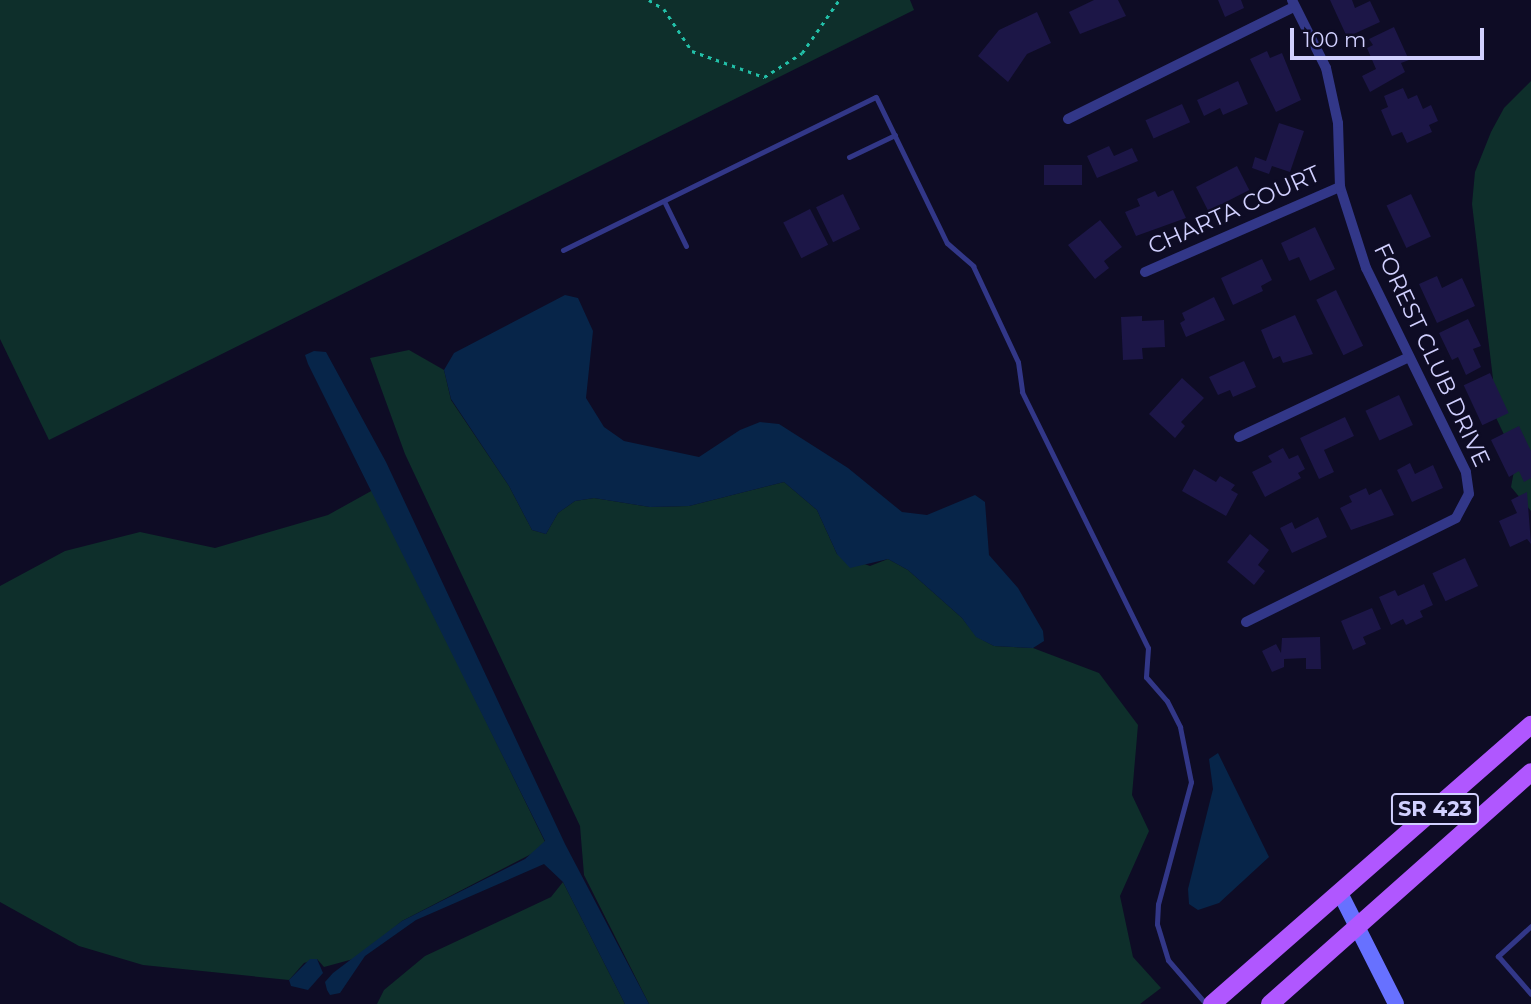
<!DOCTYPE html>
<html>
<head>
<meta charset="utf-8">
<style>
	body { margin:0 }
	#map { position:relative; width:1531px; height:1004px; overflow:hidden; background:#0e0c25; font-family:Montserrat,sans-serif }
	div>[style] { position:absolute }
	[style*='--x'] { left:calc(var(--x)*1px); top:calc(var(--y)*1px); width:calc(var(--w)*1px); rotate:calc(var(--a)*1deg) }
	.green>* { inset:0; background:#0e2f2b }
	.water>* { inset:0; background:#072549 }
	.building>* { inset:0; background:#1c1647; transform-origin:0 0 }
	.path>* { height:2.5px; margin-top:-1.25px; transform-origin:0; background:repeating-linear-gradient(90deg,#22c0a8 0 3.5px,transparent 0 8.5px) }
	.lane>* { height:5px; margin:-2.5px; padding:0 2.5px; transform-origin:2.5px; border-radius:2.5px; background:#323788 }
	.street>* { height:10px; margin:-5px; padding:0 5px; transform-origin:5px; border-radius:5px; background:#323788 }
	.secondary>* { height:16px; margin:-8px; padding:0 8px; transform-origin:8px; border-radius:8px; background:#6771ff }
	.primary>* { height:18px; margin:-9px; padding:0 9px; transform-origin:9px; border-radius:9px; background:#b057ff }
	span { translate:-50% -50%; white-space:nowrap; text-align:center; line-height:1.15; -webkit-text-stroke:5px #0e0c25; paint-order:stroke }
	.shield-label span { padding:2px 5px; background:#0e0c25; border:2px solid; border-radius:5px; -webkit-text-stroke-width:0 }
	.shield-label { font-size:21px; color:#d1d0ff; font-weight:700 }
	.street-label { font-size:23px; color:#d1d0ff }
	.scale { position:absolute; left:1290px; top:28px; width:194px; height:32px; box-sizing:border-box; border:4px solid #d1d0ff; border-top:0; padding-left:9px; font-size:21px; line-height:24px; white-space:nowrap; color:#d1d0ff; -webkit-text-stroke:5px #0e0c25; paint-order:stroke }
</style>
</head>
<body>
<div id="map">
	<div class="green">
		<i style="clip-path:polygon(0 0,910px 0,914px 10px,49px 440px,0 339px)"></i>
		<i style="clip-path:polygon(1531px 81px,1531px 511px,1511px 487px,1516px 460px,1491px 407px,1493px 379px,1472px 204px,1475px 172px,1491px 132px,1504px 108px)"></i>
		<i style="clip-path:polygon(409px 350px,444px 370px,451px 400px,509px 486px,532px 530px,546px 534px,558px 513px,575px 501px,594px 498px,650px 507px,689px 506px,784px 482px,817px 510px,837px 554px,870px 566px,888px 559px,908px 570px,962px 618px,977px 637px,994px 646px,1033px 648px,1099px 673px,1138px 725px,1132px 795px,1149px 831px,1120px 896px,1133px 957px,1161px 988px,1140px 1004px,649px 1004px,584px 875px,580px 826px,405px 454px,370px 358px)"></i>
		<i style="clip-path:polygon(373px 490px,545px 842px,539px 850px,402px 921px,357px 958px,324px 967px,317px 959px,304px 963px,289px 980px,143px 965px,79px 946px,0 902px,0 586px,65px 551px,140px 532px,215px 548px,328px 515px)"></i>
		<i style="clip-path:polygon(563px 882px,625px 1004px,377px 1004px,384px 990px,425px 956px,551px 897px)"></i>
	</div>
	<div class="water">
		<i style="clip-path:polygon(565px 295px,578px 298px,593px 331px,586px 398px,604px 427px,624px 441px,699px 457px,740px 430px,760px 422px,779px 424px,848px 468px,902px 512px,927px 515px,975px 495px,985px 502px,989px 555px,1018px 588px,1043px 631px,1044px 641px,1033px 648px,994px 646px,976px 637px,962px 618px,908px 570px,888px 559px,850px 568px,837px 554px,817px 510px,784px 482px,689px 506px,650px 507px,594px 498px,575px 501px,558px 513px,546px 534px,532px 530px,509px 486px,451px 399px,444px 370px,454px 353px)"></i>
		<i style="clip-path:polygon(314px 351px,326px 352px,386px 462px,565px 844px,649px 1004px,625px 1004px,563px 882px,544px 864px,416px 920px,365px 956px,340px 993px,330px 995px,327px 990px,325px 982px,333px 973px,402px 921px,525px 859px,545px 841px,308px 364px,305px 355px)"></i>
		<i style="clip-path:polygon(1218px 753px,1269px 857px,1219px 903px,1198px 910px,1189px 904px,1188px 889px,1213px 789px,1209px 759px)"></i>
		<i style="clip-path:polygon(310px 959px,317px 959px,323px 973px,308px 990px,291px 986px,289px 980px)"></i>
	</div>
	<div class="building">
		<i style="clip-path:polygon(1094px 0,1118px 0,1126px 16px,1080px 34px,1069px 12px)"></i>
		<i style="clip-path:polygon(1210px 0,1241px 0,1244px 8px,1225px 17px,1218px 0)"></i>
		<i style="clip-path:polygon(1330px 0,1352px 0,1355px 8px,1370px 1px,1380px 22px,1347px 37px)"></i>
		<i style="clip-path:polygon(1037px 12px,1051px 43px,1027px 54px,1008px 82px,978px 56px,999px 30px)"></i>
		<i style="clip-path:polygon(1394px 27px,1409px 60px,1401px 63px,1405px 72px,1370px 92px,1362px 76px,1376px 69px,1367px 48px,1373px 45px,1369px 39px)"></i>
		<i style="clip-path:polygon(1267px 51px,1270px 58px,1282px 53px,1301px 100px,1276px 112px,1250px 59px)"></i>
		<i style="clip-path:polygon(1238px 81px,1248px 104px,1223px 115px,1220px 108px,1204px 116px,1197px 100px)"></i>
		<i style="clip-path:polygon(1403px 88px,1408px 99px,1417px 95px,1423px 109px,1431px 105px,1438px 121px,1429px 125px,1432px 132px,1407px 143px,1402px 132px,1392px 136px,1381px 110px,1388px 107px,1384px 96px)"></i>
		<i style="left:1182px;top:104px;width:20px;height:40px;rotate:66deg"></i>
		<i style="clip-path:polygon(1279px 123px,1304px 131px,1290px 172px,1272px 166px,1269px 174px,1252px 168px,1255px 157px,1266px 161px)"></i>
		<i style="clip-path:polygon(1109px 146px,1114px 156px,1132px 148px,1138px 161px,1097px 178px,1087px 156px)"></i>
		<i style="left:1082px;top:165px;width:20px;height:38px;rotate:90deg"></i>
		<i style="left:1237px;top:166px;width:27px;height:46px;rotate:63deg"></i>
		<i style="clip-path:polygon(1173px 190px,1186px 218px,1136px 236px,1125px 212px,1140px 206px,1137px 199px,1155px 191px,1158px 197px)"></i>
		<i style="left:843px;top:194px;width:39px;height:30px;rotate:64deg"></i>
		<i style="left:1411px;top:194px;width:47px;height:27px;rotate:65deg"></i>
		<i style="left:810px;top:209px;width:40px;height:30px;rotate:63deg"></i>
		<i style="clip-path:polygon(1100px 220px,1122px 247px,1104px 261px,1109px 268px,1095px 279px,1068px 245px)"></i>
		<i style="clip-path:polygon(1315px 227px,1335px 269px,1310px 281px,1299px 257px,1289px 261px,1281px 243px)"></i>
		<i style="clip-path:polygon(1262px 259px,1272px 280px,1261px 286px,1263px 291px,1233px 305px,1221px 278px)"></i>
		<i style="clip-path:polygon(1437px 276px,1442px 288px,1462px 278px,1475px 306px,1437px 323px,1419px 284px)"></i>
		<i style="left:1336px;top:290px;width:62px;height:22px;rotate:64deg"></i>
		<i style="clip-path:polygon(1214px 297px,1225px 320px,1186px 337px,1180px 323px,1185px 320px,1182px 313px)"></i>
		<i style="clip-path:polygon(1295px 315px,1313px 354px,1283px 363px,1280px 356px,1273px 359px,1261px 330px)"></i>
		<i style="clip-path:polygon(1142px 316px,1142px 321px,1164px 320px,1165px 347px,1142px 348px,1143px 359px,1123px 360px,1121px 317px)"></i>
		<i style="clip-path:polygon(1468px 319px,1481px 346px,1473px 349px,1481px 367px,1466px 375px,1458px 357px,1452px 360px,1439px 333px)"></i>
		<i style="clip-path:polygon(1244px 361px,1256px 387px,1233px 397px,1230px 390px,1218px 395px,1209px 377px)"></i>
		<i style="left:1490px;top:373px;width:44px;height:29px;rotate:65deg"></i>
		<i style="clip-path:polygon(1182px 378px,1204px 398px,1181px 422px,1185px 426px,1175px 438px,1149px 414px)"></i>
		<i style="left:1399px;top:395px;width:33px;height:37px;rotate:65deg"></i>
		<i style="clip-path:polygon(1345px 417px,1354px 436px,1324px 450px,1334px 472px,1319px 479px,1300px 438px)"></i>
		<i style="clip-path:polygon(1519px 426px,1531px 451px,1531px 478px,1524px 482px,1519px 471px,1509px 477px,1491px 440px)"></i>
		<i style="clip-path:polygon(1283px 448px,1289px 459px,1298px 455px,1305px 469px,1298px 473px,1301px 478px,1265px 497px,1252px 472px,1272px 462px,1268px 456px)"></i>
		<i style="clip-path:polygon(1410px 463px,1415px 474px,1433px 465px,1443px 488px,1412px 502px,1397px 470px)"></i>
		<i style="clip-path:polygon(1194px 469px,1216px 482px,1220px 476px,1235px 485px,1231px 490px,1238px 494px,1226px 516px,1182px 491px)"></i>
		<i style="clip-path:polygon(1366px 488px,1369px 495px,1381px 489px,1394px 515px,1351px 530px,1340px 508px,1352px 502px,1349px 496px)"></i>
		<i style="clip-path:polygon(1527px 492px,1531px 544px,1527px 539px,1510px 547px,1499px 521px,1517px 513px,1511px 500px)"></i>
		<i style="clip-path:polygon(1318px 517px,1327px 537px,1292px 553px,1280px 528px,1292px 522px,1295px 529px)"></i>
		<i style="clip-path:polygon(1250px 534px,1269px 550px,1258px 565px,1265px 571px,1254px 585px,1227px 562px)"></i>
		<i style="left:1465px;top:558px;width:31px;height:36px;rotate:65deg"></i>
		<i style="clip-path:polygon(1424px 584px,1433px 605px,1420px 611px,1423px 617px,1406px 625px,1403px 619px,1391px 625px,1379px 597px,1395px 590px,1398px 596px)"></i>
		<i style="clip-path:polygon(1372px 608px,1381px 629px,1363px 637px,1366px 644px,1353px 650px,1341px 621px)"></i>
		<i style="clip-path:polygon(1320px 637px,1321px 669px,1306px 669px,1306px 658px,1284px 659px,1284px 667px,1272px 672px,1262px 651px,1276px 644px,1281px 653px,1282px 638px)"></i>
	</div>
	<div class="path">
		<i style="--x:649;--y:0;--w:17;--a:31"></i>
		<i style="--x:664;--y:9;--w:50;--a:56.3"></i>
		<i style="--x:692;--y:51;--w:77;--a:19.9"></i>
		<i style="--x:764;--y:77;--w:45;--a:-32.3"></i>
		<i style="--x:802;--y:53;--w:65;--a:-55.1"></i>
	</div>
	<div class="lane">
		<i style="--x:849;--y:157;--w:51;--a:-25.6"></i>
		<i style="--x:664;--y:201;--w:50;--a:63.9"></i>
		<i style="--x:563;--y:250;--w:348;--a:-26.1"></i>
		<i style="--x:876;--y:97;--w:162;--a:64.1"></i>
		<i style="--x:947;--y:243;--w:35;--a:41"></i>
		<i style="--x:973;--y:266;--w:106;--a:64.9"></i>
		<i style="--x:1018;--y:362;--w:30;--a:82"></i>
		<i style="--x:1022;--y:392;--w:285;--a:63.8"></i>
		<i style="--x:1148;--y:648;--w:29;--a:94"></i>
		<i style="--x:1146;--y:677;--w:32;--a:49"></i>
		<i style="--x:1167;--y:701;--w:29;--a:63"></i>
		<i style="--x:1180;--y:727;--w:56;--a:78.7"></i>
		<i style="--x:1191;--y:782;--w:126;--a:105.1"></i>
		<i style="--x:1158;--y:904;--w:20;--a:93"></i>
		<i style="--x:1157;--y:924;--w:38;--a:73"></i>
		<i style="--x:1168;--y:960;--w:58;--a:49.2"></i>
		<i style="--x:1531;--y:926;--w:45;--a:137.7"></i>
		<i style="--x:1498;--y:956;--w:50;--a:49"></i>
	</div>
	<div class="street">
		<i style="--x:1068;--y:119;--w:252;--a:-26.4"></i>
		<i style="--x:1145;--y:272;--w:213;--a:-23.6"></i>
		<i style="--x:1239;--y:437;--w:188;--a:-25.2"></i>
		<i style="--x:1246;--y:622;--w:234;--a:-26.3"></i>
		<i style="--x:1456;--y:518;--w:27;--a:-62"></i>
		<i style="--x:1469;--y:494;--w:22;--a:-98"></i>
		<i style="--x:1466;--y:472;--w:227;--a:-116.1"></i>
		<i style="--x:1366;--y:268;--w:85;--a:-107.8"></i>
		<i style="--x:1340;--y:187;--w:64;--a:-91.8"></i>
		<i style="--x:1338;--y:123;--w:56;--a:-102.3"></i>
		<i style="--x:1326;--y:68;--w:76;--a:-116.6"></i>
	</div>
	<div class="secondary">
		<i style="--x:1340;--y:893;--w:124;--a:63.2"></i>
	</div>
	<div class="primary">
		<i style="--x:1212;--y:1004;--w:424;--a:-41.2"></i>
		<i style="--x:1270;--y:1004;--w:349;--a:-41.6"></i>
	</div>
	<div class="shield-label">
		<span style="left:1435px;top:809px">SR 423</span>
	</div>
	<div class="street-label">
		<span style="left:1234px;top:210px;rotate:-24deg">CHARTA COURT</span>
		<span style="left:1432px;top:355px;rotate:65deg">FOREST CLUB DRIVE</span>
	</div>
	<div class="scale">100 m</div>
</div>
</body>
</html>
